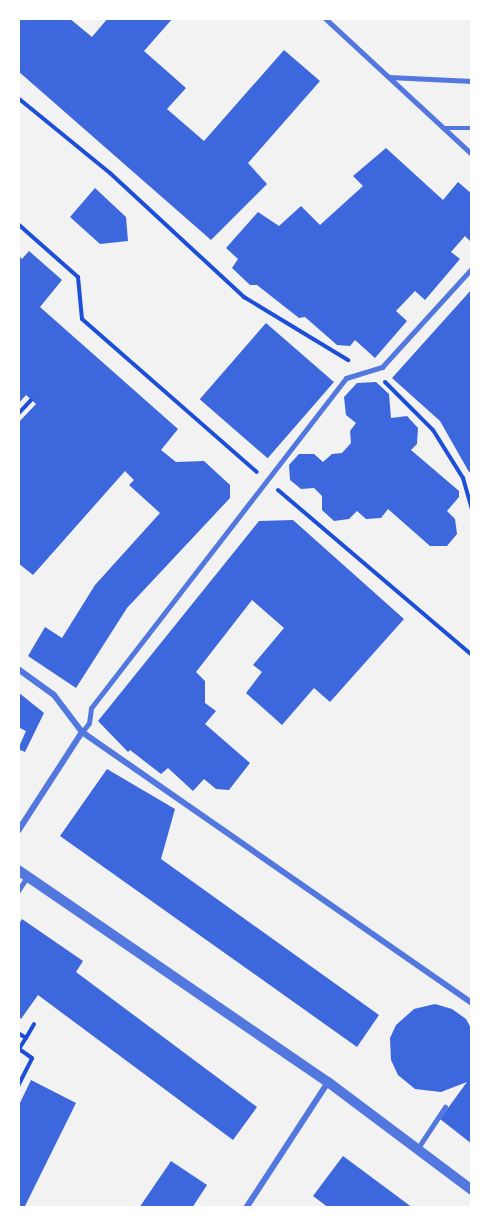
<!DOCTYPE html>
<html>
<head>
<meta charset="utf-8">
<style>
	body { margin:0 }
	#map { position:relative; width:490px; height:1226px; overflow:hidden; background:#f2f2f2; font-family:Raleway,sans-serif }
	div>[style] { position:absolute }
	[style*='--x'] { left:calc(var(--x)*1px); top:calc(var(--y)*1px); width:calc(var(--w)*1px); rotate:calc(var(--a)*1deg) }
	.building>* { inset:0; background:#3d67dc; transform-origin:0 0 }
	.path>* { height:4px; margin:-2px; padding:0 2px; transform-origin:2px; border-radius:2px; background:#1d4ed8 }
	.service>* { height:4.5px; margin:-2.25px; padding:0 2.25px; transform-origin:2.25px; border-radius:2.25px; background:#5277de }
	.pedestrian>* { height:5px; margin:-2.5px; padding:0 2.5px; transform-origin:2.5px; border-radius:2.5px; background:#5277de }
	.minor>* { height:6px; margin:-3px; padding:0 3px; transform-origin:3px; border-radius:3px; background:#5277de }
	.tertiary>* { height:10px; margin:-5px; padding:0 5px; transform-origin:5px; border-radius:5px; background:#5277de }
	span { translate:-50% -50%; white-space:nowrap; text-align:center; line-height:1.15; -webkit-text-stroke:6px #fff; paint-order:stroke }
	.frame { position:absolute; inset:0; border:20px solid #fff; pointer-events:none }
</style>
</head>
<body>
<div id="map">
	<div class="building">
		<i style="clip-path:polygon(18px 18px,69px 18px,92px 37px,108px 18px,173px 18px,144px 51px,186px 88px,167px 109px,204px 141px,284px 50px,320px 81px,248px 163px,267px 184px,211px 240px,18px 71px)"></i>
		<i style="clip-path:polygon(386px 148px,443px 200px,458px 182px,472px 194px,472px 243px,465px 236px,451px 252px,460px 259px,425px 300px,415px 291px,396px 311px,407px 321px,375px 358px,355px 340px,350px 346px,337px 345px,305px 317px,299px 318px,257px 285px,250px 285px,232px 268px,238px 259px,226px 248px,258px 212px,279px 226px,301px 206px,320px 225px,363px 186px,353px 176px)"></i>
		<i style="clip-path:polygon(95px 188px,126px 217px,128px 241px,100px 244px,70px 217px)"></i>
		<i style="clip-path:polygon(29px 251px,62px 280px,40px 307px,178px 429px,161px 450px,176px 462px,204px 461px,230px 485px,230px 498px,127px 608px,76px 688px,28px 656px,45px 627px,62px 638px,95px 585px,160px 513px,129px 485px,134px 480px,125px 471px,33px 575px,18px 563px,18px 423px,36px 404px,26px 395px,18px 404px,18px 255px,22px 259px)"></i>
		<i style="clip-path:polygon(472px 289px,472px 471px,469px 472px,440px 421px,392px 378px)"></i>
		<i style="left:266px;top:323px;width:90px;height:101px;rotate:41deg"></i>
		<i style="clip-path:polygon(376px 382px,389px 394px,391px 418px,407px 416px,418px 428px,417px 444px,411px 450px,459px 491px,459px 497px,447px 511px,455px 519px,457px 534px,447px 546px,430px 546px,388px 509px,381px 518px,366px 519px,357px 511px,349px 519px,334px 521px,322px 510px,322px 496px,314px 488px,301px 489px,290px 480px,289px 465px,299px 454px,314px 454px,323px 462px,332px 454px,342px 453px,351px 443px,350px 431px,356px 423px,346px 415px,344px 397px,357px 383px)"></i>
		<i style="clip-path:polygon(293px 520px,404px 619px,330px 702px,314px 688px,282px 725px,246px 693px,262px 672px,253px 665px,284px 628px,252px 600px,196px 672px,205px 681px,205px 703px,216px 711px,205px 724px,250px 763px,229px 790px,216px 789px,204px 779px,193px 791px,168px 768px,161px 774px,130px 750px,128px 752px,98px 721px,259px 521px)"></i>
		<i style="clip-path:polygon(18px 692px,44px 713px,25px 752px,18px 749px,26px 731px,18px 727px)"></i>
		<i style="clip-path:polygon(107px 769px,175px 809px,161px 859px,379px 1015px,357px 1047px,60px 836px)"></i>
		<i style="clip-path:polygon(22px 919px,83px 961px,76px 972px,257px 1107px,233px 1140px,38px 995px,21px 1019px,18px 1016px,18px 925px)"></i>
		<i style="clip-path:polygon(435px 1004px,452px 1009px,466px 1019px,472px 1030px,472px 1144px,440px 1119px,467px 1082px,441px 1092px,415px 1089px,398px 1075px,391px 1060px,390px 1038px,396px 1025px,414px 1009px)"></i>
		<i style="clip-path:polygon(31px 1080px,76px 1103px,24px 1208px,18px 1205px,18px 1107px)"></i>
		<i style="clip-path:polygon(343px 1156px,413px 1208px,329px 1208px,313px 1196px)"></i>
		<i style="clip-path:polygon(171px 1161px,207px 1185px,192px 1208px,139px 1208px)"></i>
	</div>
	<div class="path">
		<i style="--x:18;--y:98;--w:119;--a:39.2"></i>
		<i style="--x:110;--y:173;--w:183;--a:42.8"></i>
		<i style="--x:244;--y:297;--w:122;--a:31.2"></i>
		<i style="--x:18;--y:224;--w:80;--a:41.5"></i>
		<i style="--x:78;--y:277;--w:42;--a:84.6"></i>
		<i style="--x:82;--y:319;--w:232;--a:41.2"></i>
		<i style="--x:385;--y:382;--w:68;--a:45"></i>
		<i style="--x:433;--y:430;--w:57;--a:58"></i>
		<i style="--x:463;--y:478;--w:33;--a:74"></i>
		<i style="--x:18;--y:414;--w:19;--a:-47"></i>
		<i style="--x:278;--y:490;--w:255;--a:40.4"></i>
		<i style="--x:18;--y:1033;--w:9;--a:32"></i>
		<i style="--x:26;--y:1038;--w:16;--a:-60"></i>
		<i style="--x:18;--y:1086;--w:31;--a:-63"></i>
		<i style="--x:32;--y:1058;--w:16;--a:-145"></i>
		<i style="--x:19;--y:1049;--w:13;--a:-58"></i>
	</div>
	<div class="service">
		<i style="--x:325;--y:18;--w:200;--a:42.8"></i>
		<i style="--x:389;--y:77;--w:83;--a:2.8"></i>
		<i style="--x:444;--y:128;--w:28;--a:0"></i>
		<i style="--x:18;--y:891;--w:17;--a:-57"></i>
		<i style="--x:418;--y:1148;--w:49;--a:-56.6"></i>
	</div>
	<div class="pedestrian">
		<i style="--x:82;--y:732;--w:11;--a:-52"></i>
		<i style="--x:89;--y:723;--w:15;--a:-82"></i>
		<i style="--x:91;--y:708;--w:417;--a:-52.3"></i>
		<i style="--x:346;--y:378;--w:38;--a:-17"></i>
		<i style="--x:382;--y:367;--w:134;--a:-47.7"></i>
	</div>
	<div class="minor">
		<i style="--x:18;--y:669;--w:44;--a:35.8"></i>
		<i style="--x:54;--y:695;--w:46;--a:52.9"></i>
		<i style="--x:82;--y:732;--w:475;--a:34.8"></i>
		<i style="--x:18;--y:831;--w:118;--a:-57.1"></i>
		<i style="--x:246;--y:1208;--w:150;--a:-56.9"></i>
	</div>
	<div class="tertiary">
		<i style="--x:18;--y:870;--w:376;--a:34.4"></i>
		<i style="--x:328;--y:1082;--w:180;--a:36.9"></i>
	</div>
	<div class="frame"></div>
</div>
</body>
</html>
